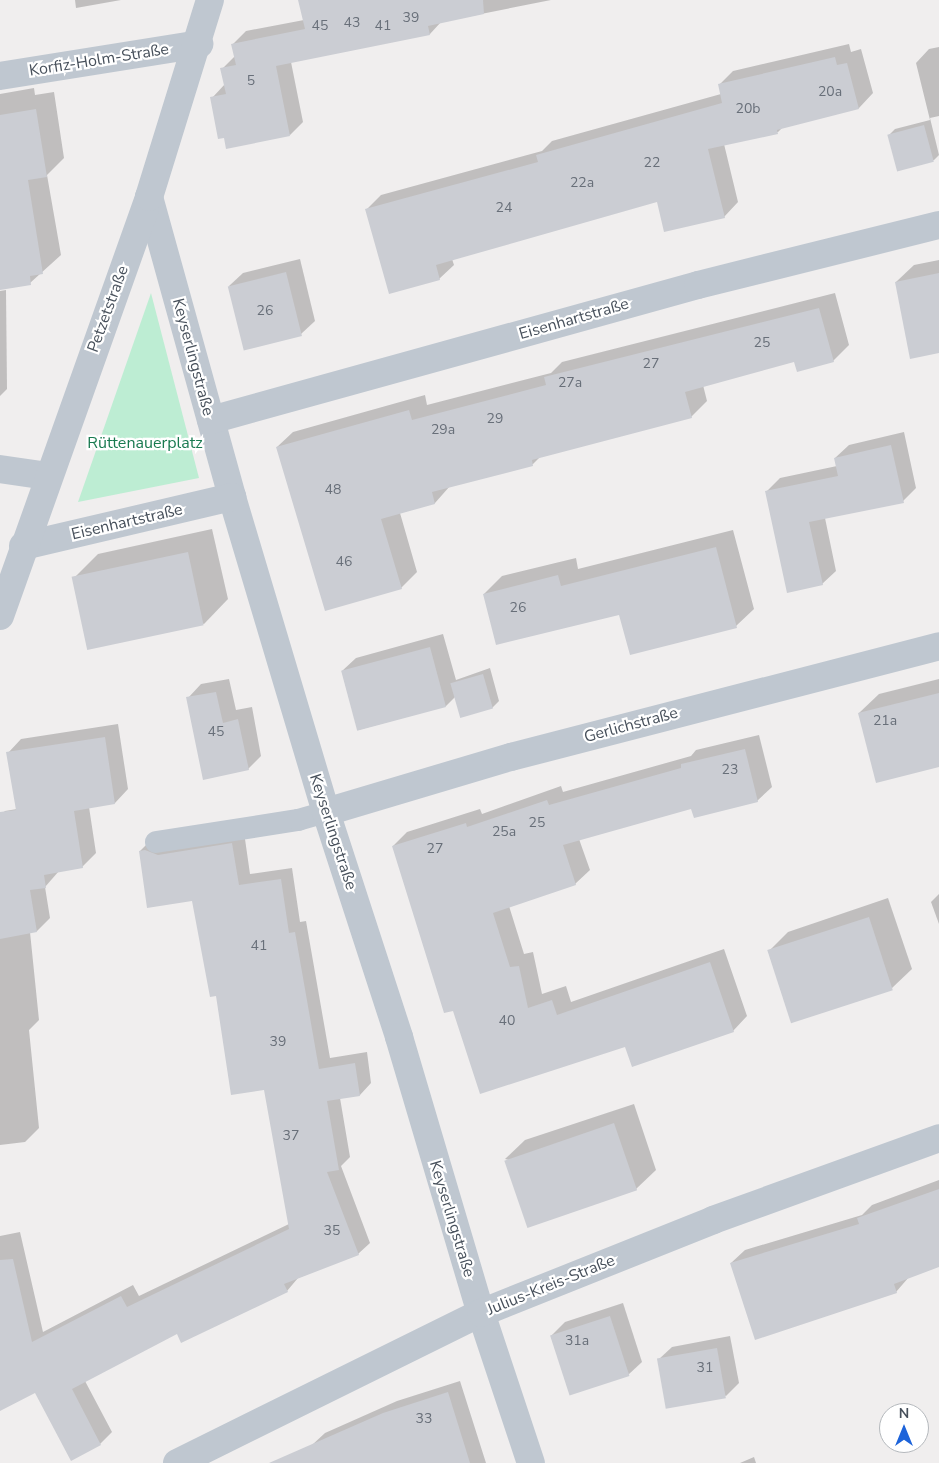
<!DOCTYPE html>
<html>
<head>
<meta charset="utf-8">
<style>
	body { margin:0 }
	#map { position:relative; width:939px; height:1463px; overflow:hidden; background:#f0eeee; font-family:"Nunito Sans",sans-serif }
	div>[style] { position:absolute }
	[style*='--x'] { left:calc(var(--x)*1px); top:calc(var(--y)*1px); width:calc(var(--w)*1px); rotate:calc(var(--a)*1deg) }
	.green>* { inset:0; background:#bdedd3 }
	.shadow>* { inset:0; background:#0003 }
	.building>* { inset:0; background:#cbcdd3; transform-origin:0 0 }
	.service>* { height:22px; margin:-11px; padding:0 11px; transform-origin:11px; border-radius:11px; background:#bfc7d0 }
	.minor>* { height:28px; margin:-14px; padding:0 14px; transform-origin:14px; border-radius:14px; background:#bfc7d0 }
	span { translate:-50% -50%; white-space:nowrap; text-align:center; line-height:1.15; -webkit-text-stroke:4.5px #fff; paint-order:stroke }
	.number-label { font-size:14px; color:#686f79 }
	.number-label span { -webkit-text-stroke-width:0 }
	.street-label { font-size:16px; color:#47505b }
	.park-label { font-size:16px; color:#197a50 }
	.north { position:absolute; left:879px; top:1403px; width:50px; height:50px; box-sizing:border-box; background:#fff; border:1px solid #b5b9bd; border-radius:50%; rotate:0deg; font-size:14px; font-weight:700; line-height:20px; text-align:center; color:#47505b }
	.north::after { content:''; display:block; margin:auto; width:18px; height:22px; background:#1e64da; clip-path:polygon(50% 0,100% 100%,50% 72%,0 100%) }
</style>
</head>
<body>
<div id="map">
	<div class="green">
		<i style="clip-path:polygon(151px 293px,199px 478px,78px 502px)"></i>
	</div>
	<div class="shadow">
		<i style="clip-path:polygon(75px 0,121px 0,76px 8px)"></i>
		<i style="clip-path:polygon(300px 0,551px 0,441px 22px,430px 34px,291px 62px,303px 122px,290px 135px,212px 98px,225px 84px,222px 69px,235px 56px,233px 44px,246px 31px,304px 20px)"></i>
		<i style="clip-path:polygon(849px 44px,851px 52px,861px 49px,873px 93px,859px 108px,783px 127px,778px 132px,724px 144px,738px 202px,724px 217px,658px 200px,452px 259px,454px 265px,439px 279px,367px 209px,381px 195px,542px 151px,552px 141px,721px 94px,719px 85px,733px 71px)"></i>
		<i style="clip-path:polygon(939px 47px,939px 116px,930px 118px,939px 155px,934px 160px,898px 170px,889px 135px,895px 129px,930px 120px,916px 63px,929px 49px)"></i>
		<i style="clip-path:polygon(34px 88px,35px 95px,54px 92px,64px 158px,47px 175px,61px 255px,30px 283px,0 288px,0 94px)"></i>
		<i style="clip-path:polygon(300px 259px,315px 321px,301px 334px,229px 286px,243px 273px)"></i>
		<i style="clip-path:polygon(939px 260px,939px 352px,896px 282px,914px 265px)"></i>
		<i style="clip-path:polygon(6px 290px,7px 389px,0 396px,0 291px)"></i>
		<i style="clip-path:polygon(835px 293px,849px 345px,833px 361px,795px 360px,703px 385px,707px 401px,691px 417px,541px 456px,533px 464px,450px 486px,435px 503px,400px 513px,417px 572px,401px 588px,277px 447px,293px 432px,425px 395px,427px 405px,551px 373px,562px 362px)"></i>
		<i style="clip-path:polygon(904px 432px,916px 488px,903px 501px,825px 518px,836px 571px,822px 584px,766px 492px,780px 478px,837px 466px,835px 458px,849px 445px)"></i>
		<i style="clip-path:polygon(212px 529px,228px 599px,204px 624px,73px 579px,98px 554px)"></i>
		<i style="clip-path:polygon(733px 530px,754px 609px,736px 626px,484px 594px,502px 576px,576px 558px,578px 569px)"></i>
		<i style="clip-path:polygon(443px 634px,456px 680px,490px 668px,499px 701px,492px 708px,455px 697px,446px 706px,358px 730px,342px 671px,356px 658px)"></i>
		<i style="clip-path:polygon(229px 679px,236px 710px,252px 707px,261px 756px,248px 769px,188px 698px,201px 684px)"></i>
		<i style="clip-path:polygon(939px 679px,939px 765px,859px 713px,879px 694px)"></i>
		<i style="clip-path:polygon(118px 724px,128px 789px,115px 803px,89px 807px,96px 853px,82px 867px,59px 871px,45px 887px,50px 918px,37px 931px,30px 932px,39px 1020px,29px 1030px,39px 1128px,25px 1142px,0 1145px,0 816px,5px 811px,17px 809px,8px 753px,21px 739px)"></i>
		<i style="clip-path:polygon(759px 735px,772px 787px,757px 801px,692px 807px,579px 839px,590px 870px,575px 884px,509px 906px,524px 954px,533px 952px,542px 994px,566px 986px,571px 1002px,724px 949px,747px 1016px,733px 1031px,626px 1046px,453px 1010px,393px 846px,407px 832px,480px 809px,482px 814px,561px 786px,563px 792px,691px 756px,696px 750px)"></i>
		<i style="clip-path:polygon(244px 832px,250px 874px,292px 868px,300px 922px,306px 921px,330px 1058px,367px 1052px,371px 1083px,360px 1095px,340px 1098px,350px 1157px,341px 1166px,370px 1243px,358px 1254px,298px 1278px,287px 1291px,182px 1341px,178px 1332px,85px 1381px,112px 1432px,100px 1444px,35px 1392px,0 1410px,0 1236px,20px 1232px,43px 1332px,133px 1285px,139px 1296px,289px 1224px,265px 1089px,217px 995px,193px 900px,140px 851px,152px 839px)"></i>
		<i style="clip-path:polygon(939px 894px,939px 924px,931px 902px)"></i>
		<i style="clip-path:polygon(888px 898px,912px 969px,892px 988px,769px 951px,788px 932px)"></i>
		<i style="clip-path:polygon(634px 1104px,656px 1170px,636px 1189px,505px 1159px,525px 1140px)"></i>
		<i style="clip-path:polygon(939px 1180px,939px 1266px,909px 1277px,896px 1292px,731px 1263px,745px 1250px,862px 1215px,872px 1205px)"></i>
		<i style="clip-path:polygon(623px 1303px,642px 1362px,628px 1375px,552px 1335px,565px 1322px)"></i>
		<i style="clip-path:polygon(730px 1336px,739px 1383px,726px 1396px,658px 1360px,672px 1347px)"></i>
		<i style="clip-path:polygon(460px 1381px,486px 1463px,282px 1463px,312px 1445px,325px 1433px,397px 1401px)"></i>
		<i style="clip-path:polygon(754px 1457px,756px 1463px,740px 1463px)"></i>
	</div>
	<div class="building">
		<i style="clip-path:polygon(298px 0,483px 0,484px 14px,428px 26px,430px 35px,276px 66px,290px 136px,226px 149px,224px 138px,218px 139px,210px 97px,226px 94px,220px 68px,236px 65px,231px 44px,305px 29px)"></i>
		<i style="clip-path:polygon(835px 57px,837px 65px,847px 63px,859px 109px,777px 130px,778px 134px,708px 149px,725px 218px,664px 232px,657px 202px,436px 265px,440px 280px,389px 294px,365px 209px,538px 162px,536px 155px,722px 103px,718px 84px)"></i>
		<i style="clip-path:polygon(36px 109px,47px 177px,28px 180px,43px 274px,30px 276px,31px 285px,0 290px,0 115px)"></i>
		<i style="left:924px;top:125px;width:38px;height:38px;rotate:75deg"></i>
		<i style="left:286px;top:272px;width:66px;height:60px;rotate:76deg"></i>
		<i style="clip-path:polygon(939px 273px,939px 353px,910px 359px,895px 282px)"></i>
		<i style="clip-path:polygon(819px 308px,834px 362px,797px 372px,794px 362px,685px 392px,692px 418px,532px 460px,533px 466px,432px 492px,435px 504px,381px 519px,402px 589px,325px 611px,276px 447px,409px 410px,412px 420px,546px 385px,544px 377px)"></i>
		<i style="clip-path:polygon(891px 445px,904px 503px,809px 522px,823px 585px,787px 593px,765px 491px,838px 476px,834px 458px)"></i>
		<i style="clip-path:polygon(716px 547px,737px 628px,630px 655px,619px 615px,496px 645px,483px 594px,558px 575px,561px 586px)"></i>
		<i style="left:188px;top:552px;width:75px;height:119px;rotate:78deg"></i>
		<i style="left:430px;top:647px;width:62px;height:92px;rotate:75deg"></i>
		<i style="left:483px;top:674px;width:36px;height:34px;rotate:74deg"></i>
		<i style="clip-path:polygon(216px 692px,223px 723px,238px 719px,249px 770px,203px 780px,186px 697px)"></i>
		<i style="clip-path:polygon(939px 693px,939px 767px,876px 783px,858px 713px)"></i>
		<i style="clip-path:polygon(105px 737px,115px 804px,74px 811px,83px 868px,44px 875px,46px 888px,30px 890px,37px 932px,0 939px,0 812px,16px 810px,6px 752px)"></i>
		<i style="clip-path:polygon(745px 749px,758px 802px,694px 818px,691px 809px,563px 845px,576px 885px,493px 913px,510px 967px,519px 966px,528px 1008px,552px 1000px,557px 1015px,710px 962px,734px 1032px,632px 1067px,625px 1047px,480px 1094px,453px 1011px,444px 1013px,392px 846px,466px 823px,467px 827px,547px 800px,549px 805px,681px 768px,681px 764px)"></i>
		<i style="clip-path:polygon(232px 843px,239px 885px,281px 879px,289px 933px,295px 932px,319px 1069px,355px 1063px,360px 1096px,327px 1101px,339px 1170px,327px 1172px,359px 1255px,284px 1284px,288px 1292px,181px 1343px,177px 1334px,72px 1389px,101px 1445px,71px 1461px,35px 1393px,0 1411px,0 1260px,13px 1259px,32px 1342px,121px 1296px,127px 1307px,289px 1229px,264px 1090px,231px 1095px,216px 996px,210px 997px,192px 901px,147px 908px,139px 851px,145px 850px,158px 855px)"></i>
		<i style="left:869px;top:917px;width:77px;height:107px;rotate:72deg"></i>
		<i style="left:614px;top:1123px;width:71px;height:116px;rotate:71deg"></i>
		<i style="clip-path:polygon(939px 1189px,939px 1267px,894px 1284px,897px 1293px,755px 1340px,730px 1263px,859px 1224px,857px 1218px)"></i>
		<i style="left:610px;top:1316px;width:63px;height:63px;rotate:72deg"></i>
		<i style="left:717px;top:1348px;width:51px;height:61px;rotate:80deg"></i>
		<i style="clip-path:polygon(448px 1392px,470px 1463px,269px 1463px,383px 1413px)"></i>
	</div>
	<div class="service">
		<i style="--x:156;--y:842;--w:144;--a:-8.8"></i>
		<i style="--x:298;--y:820;--w:29;--a:-16"></i>
	</div>
	<div class="minor">
		<i style="--x:0;--y:76;--w:202;--a:-9.1"></i>
		<i style="--x:149;--y:197;--w:311;--a:74.5"></i>
		<i style="--x:232;--y:497;--w:329;--a:73.4"></i>
		<i style="--x:326;--y:812;--w:237;--a:72"></i>
		<i style="--x:399;--y:1037;--w:288;--a:73.5"></i>
		<i style="--x:481;--y:1313;--w:158;--a:71.6"></i>
		<i style="--x:211;--y:420;--w:505;--a:-15.49"></i>
		<i style="--x:698;--y:285;--w:248;--a:-14"></i>
		<i style="--x:0;--y:469;--w:49;--a:8.3"></i>
		<i style="--x:23;--y:546;--w:215;--a:-13.2"></i>
		<i style="--x:0;--y:616;--w:445;--a:-70.4"></i>
		<i style="--x:149;--y:197;--w:206;--a:-72.8"></i>
		<i style="--x:326;--y:812;--w:193;--a:-16.6"></i>
		<i style="--x:511;--y:757;--w:442;--a:-14.5"></i>
		<i style="--x:177;--y:1463;--w:339;--a:-26.3"></i>
		<i style="--x:481;--y:1313;--w:250;--a:-21.8"></i>
		<i style="--x:713;--y:1220;--w:240;--a:-19.9"></i>
	</div>
	<div class="number-label">
		<span style="left:411px;top:18px">39</span>
		<span style="left:352px;top:23px">43</span>
		<span style="left:320px;top:26px">45</span>
		<span style="left:383px;top:26px">41</span>
		<span style="left:251px;top:81px">5</span>
		<span style="left:830px;top:92px">20a</span>
		<span style="left:748px;top:109px">20b</span>
		<span style="left:652px;top:163px">22</span>
		<span style="left:582px;top:183px">22a</span>
		<span style="left:504px;top:208px">24</span>
		<span style="left:265px;top:311px">26</span>
		<span style="left:762px;top:343px">25</span>
		<span style="left:651px;top:364px">27</span>
		<span style="left:570px;top:383px">27a</span>
		<span style="left:495px;top:419px">29</span>
		<span style="left:443px;top:430px">29a</span>
		<span style="left:333px;top:490px">48</span>
		<span style="left:344px;top:562px">46</span>
		<span style="left:518px;top:608px">26</span>
		<span style="left:885px;top:721px">21a</span>
		<span style="left:216px;top:732px">45</span>
		<span style="left:730px;top:770px">23</span>
		<span style="left:537px;top:823px">25</span>
		<span style="left:504px;top:832px">25a</span>
		<span style="left:435px;top:849px">27</span>
		<span style="left:259px;top:946px">41</span>
		<span style="left:507px;top:1021px">40</span>
		<span style="left:278px;top:1042px">39</span>
		<span style="left:291px;top:1136px">37</span>
		<span style="left:332px;top:1231px">35</span>
		<span style="left:577px;top:1341px">31a</span>
		<span style="left:705px;top:1368px">31</span>
		<span style="left:424px;top:1419px">33</span>
	</div>
	<div class="street-label">
		<span style="left:99px;top:60px;rotate:-9deg">Korfiz-Holm-Straße</span>
		<span style="left:108px;top:309px;rotate:-70deg">Petzetstraße</span>
		<span style="left:574px;top:319px;rotate:-16deg">Eisenhartstraße</span>
		<span style="left:193px;top:357px;rotate:75deg">Keyserlingstraße</span>
		<span style="left:127px;top:522px;rotate:-13deg">Eisenhartstraße</span>
		<span style="left:631px;top:725px;rotate:-15deg">Gerlichstraße</span>
		<span style="left:333px;top:832px;rotate:72deg">Keyserlingstraße</span>
		<span style="left:452px;top:1219px;rotate:73deg">Keyserlingstraße</span>
		<span style="left:551px;top:1285px;rotate:-22deg">Julius-Kreis-Straße</span>
	</div>
	<div class="park-label">
		<span style="left:145px;top:443px">Rüttenauerplatz</span>
	</div>
	<div class="north">N</div>
</div>
</body>
</html>
